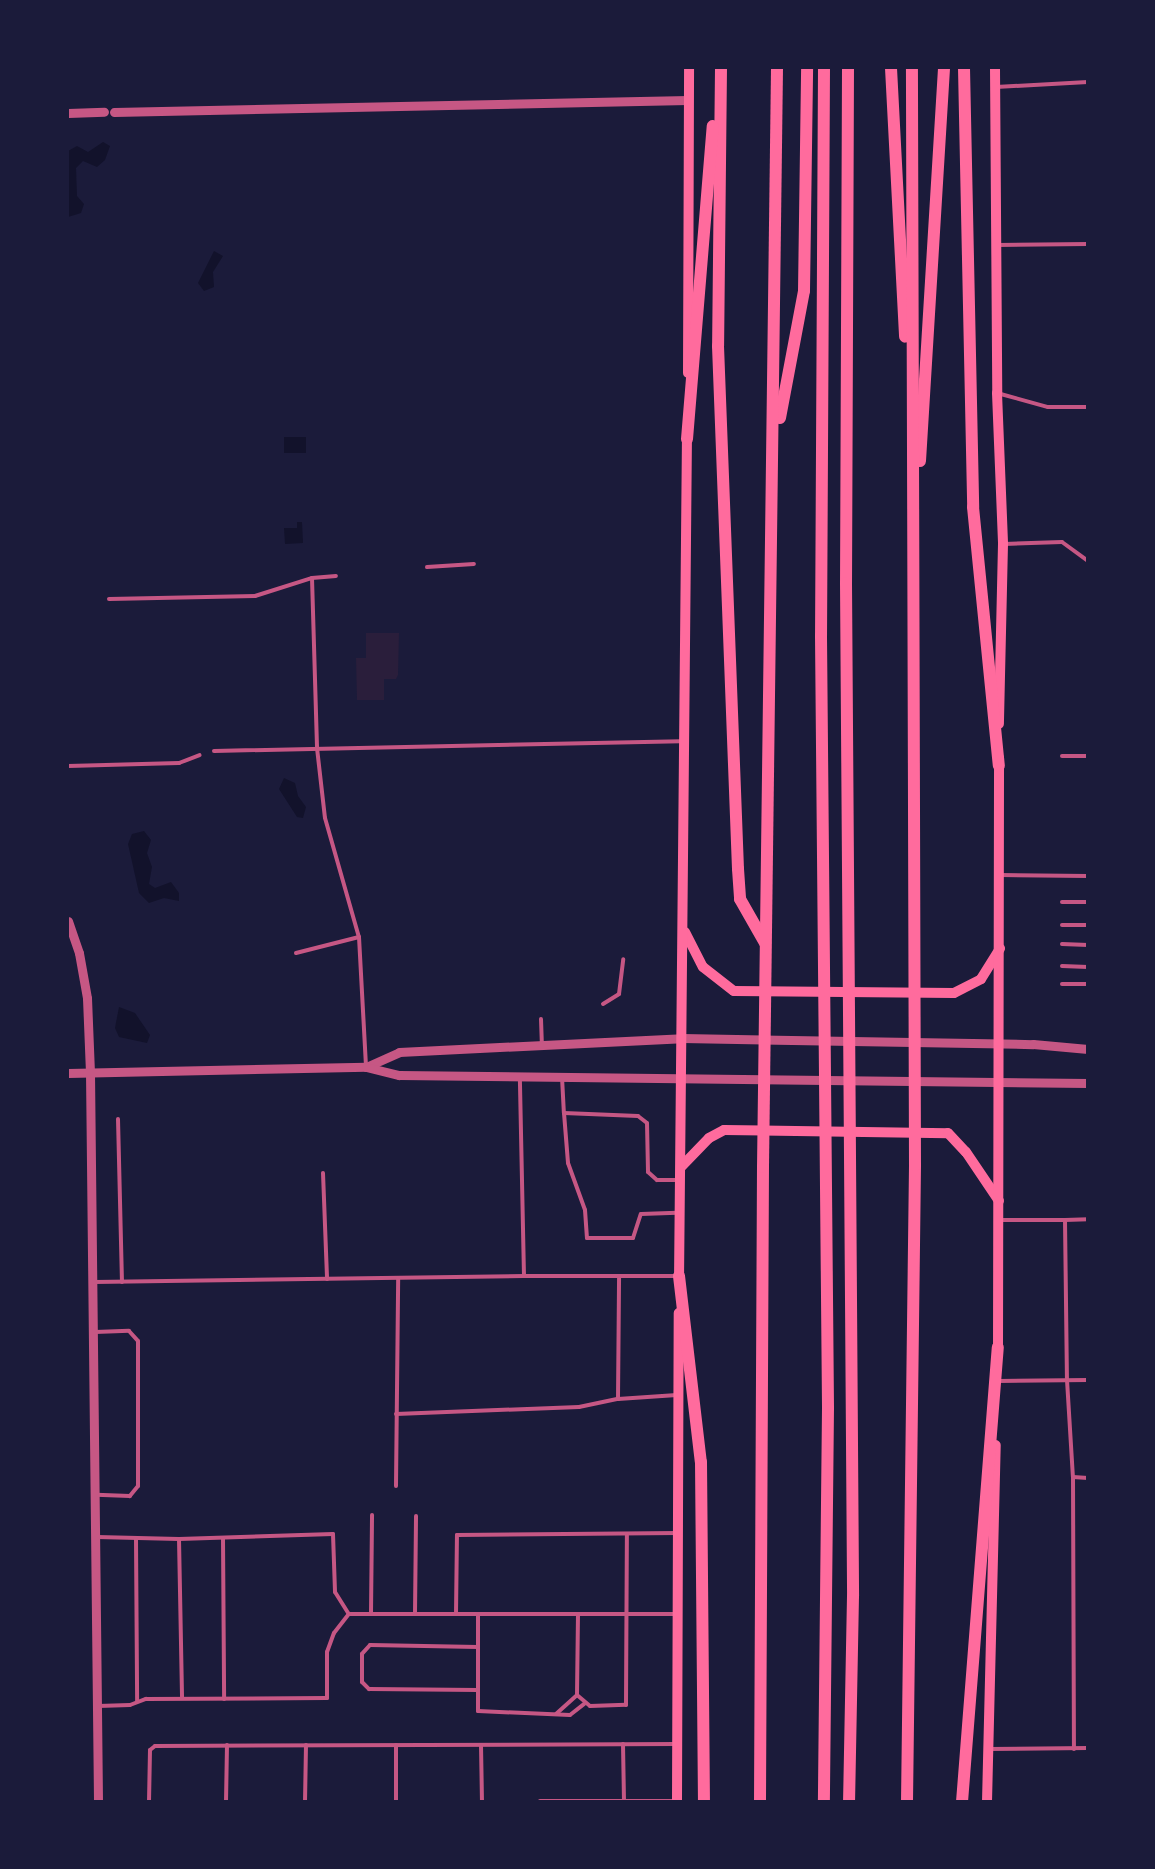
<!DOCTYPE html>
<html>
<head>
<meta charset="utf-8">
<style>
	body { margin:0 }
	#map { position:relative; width:1155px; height:1869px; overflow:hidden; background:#1b1b3a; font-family:Jost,sans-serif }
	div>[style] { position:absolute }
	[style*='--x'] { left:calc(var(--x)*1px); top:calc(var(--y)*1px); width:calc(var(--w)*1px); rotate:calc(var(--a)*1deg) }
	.green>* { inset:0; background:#2a1e3b }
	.water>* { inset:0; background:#12122b; transform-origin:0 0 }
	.service>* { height:4px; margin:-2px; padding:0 2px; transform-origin:2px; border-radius:2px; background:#c65784 }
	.tertiary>* { height:9px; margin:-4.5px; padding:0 4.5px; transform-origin:4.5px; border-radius:4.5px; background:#c65784 }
	.secondary>* { height:10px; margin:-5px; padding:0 5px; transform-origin:5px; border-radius:5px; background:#ff6b9d }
	.motorway>* { height:12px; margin:-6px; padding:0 6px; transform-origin:6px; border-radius:6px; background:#ff6b9d }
	span { translate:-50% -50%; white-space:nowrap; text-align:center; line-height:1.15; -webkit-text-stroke:4.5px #1b1b3a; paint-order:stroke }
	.frame { position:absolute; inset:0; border:69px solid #1b1b3a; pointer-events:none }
</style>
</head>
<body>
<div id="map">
	<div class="green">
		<i style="clip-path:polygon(366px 633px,399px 633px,398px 675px,396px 679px,384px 679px,384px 700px,357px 700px,356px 658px,366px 658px)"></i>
	</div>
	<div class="water">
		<i style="clip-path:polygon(103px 142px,110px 146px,105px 160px,97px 167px,83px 161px,76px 168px,77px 196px,84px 204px,81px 213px,68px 217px,68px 151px,77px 146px,88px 152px)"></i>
		<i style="clip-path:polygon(214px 251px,223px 256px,213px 272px,214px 287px,204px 291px,198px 283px)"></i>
		<i style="left:284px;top:437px;width:22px;height:16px"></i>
		<i style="clip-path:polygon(297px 522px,302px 522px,303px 543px,285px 544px,284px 528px,297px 528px)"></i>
		<i style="clip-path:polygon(284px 778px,295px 783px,298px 796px,306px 807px,303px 818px,297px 817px,279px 789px)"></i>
		<i style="clip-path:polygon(144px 831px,151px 840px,147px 853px,152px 867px,149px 884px,155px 888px,171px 882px,179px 893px,179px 901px,164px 898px,149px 903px,139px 893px,128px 844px,132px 834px)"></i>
		<i style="clip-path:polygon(119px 1007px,135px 1013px,150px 1035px,147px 1043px,119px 1037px,115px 1028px)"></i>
	</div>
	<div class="service">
		<i style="--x:996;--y:87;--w:92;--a:-3.1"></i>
		<i style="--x:997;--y:245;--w:91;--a:-0.6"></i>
		<i style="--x:997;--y:393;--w:53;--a:15.4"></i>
		<i style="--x:1048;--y:407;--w:40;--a:0"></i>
		<i style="--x:1004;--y:544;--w:58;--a:-2"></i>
		<i style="--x:1062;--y:542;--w:32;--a:36"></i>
		<i style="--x:427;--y:567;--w:47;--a:-3.7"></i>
		<i style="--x:312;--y:578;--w:24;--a:-5"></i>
		<i style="--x:109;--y:599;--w:146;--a:-1.2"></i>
		<i style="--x:255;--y:596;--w:60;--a:-17.5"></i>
		<i style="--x:312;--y:578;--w:170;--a:88.3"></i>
		<i style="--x:317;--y:748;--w:70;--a:83.5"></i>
		<i style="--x:325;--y:818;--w:124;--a:74.1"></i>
		<i style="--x:359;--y:937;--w:129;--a:86.9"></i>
		<i style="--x:214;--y:751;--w:467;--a:-1.2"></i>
		<i style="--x:1062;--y:756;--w:26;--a:0"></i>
		<i style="--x:68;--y:766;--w:111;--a:-1.5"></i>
		<i style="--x:179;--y:763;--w:22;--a:-21"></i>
		<i style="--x:1000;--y:875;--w:88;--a:0.7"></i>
		<i style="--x:1062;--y:902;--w:26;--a:0"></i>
		<i style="--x:1062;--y:925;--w:26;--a:0"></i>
		<i style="--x:1062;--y:944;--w:26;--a:2"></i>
		<i style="--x:296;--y:953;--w:65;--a:-14.3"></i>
		<i style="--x:1062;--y:966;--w:26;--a:2"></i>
		<i style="--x:1062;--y:984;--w:26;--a:0"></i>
		<i style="--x:603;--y:1004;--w:19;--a:-32"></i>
		<i style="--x:619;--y:994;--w:35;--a:-83"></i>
		<i style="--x:541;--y:1019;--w:26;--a:88"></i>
		<i style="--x:562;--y:1077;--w:36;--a:87"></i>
		<i style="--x:564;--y:1113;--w:74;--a:2.3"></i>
		<i style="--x:638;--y:1116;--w:11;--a:38"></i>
		<i style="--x:647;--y:1123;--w:49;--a:88.8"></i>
		<i style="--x:648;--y:1172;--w:12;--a:42"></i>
		<i style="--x:657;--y:1180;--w:23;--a:0"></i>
		<i style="--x:564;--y:1113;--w:50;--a:85.4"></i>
		<i style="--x:568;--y:1163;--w:50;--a:70.1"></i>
		<i style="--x:585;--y:1210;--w:28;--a:86"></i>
		<i style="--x:587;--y:1238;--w:46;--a:0"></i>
		<i style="--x:633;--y:1238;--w:25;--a:-72"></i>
		<i style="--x:641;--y:1214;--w:36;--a:-2"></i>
		<i style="--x:118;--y:1119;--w:163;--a:88.6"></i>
		<i style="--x:1088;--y:1144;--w:11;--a:90"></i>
		<i style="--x:323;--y:1173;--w:106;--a:87.8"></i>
		<i style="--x:1001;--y:1220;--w:64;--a:0"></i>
		<i style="--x:1065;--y:1220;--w:160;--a:89.3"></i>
		<i style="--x:1067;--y:1380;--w:97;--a:86.5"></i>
		<i style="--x:1073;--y:1477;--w:272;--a:89.8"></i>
		<i style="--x:1065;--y:1220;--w:23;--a:-2"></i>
		<i style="--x:524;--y:1276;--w:152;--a:0"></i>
		<i style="--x:94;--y:1282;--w:430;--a:-0.8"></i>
		<i style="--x:524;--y:1276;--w:197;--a:-91.2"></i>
		<i style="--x:95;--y:1332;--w:34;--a:-2"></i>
		<i style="--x:129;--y:1331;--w:13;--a:48"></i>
		<i style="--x:138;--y:1341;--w:145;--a:90"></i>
		<i style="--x:138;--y:1486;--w:13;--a:129"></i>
		<i style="--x:130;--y:1496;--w:34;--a:-178"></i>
		<i style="--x:998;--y:1381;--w:90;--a:-0.6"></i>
		<i style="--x:618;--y:1399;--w:122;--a:-89.5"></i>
		<i style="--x:396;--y:1414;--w:183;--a:-2.2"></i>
		<i style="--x:579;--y:1407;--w:40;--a:-12"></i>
		<i style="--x:618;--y:1399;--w:59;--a:-3.9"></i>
		<i style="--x:1073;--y:1477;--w:15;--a:4"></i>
		<i style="--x:396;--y:1486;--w:208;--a:-89.4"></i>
		<i style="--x:97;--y:1537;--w:82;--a:1.4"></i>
		<i style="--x:179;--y:1539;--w:154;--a:-1.9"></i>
		<i style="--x:333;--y:1534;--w:58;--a:88"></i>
		<i style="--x:335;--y:1592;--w:26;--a:58"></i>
		<i style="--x:349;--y:1614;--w:328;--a:0"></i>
		<i style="--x:223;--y:1538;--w:161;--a:89.6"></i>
		<i style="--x:136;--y:1539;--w:162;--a:89.6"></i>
		<i style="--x:179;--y:1539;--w:159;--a:88.9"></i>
		<i style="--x:371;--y:1614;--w:99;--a:-89.4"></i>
		<i style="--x:415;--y:1614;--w:98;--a:-89.4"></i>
		<i style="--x:456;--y:1614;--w:79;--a:-89.3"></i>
		<i style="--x:457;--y:1535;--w:221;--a:-0.5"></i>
		<i style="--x:478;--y:1614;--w:97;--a:90"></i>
		<i style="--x:478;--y:1711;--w:92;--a:2.5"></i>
		<i style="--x:570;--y:1715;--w:18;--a:-38"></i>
		<i style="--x:578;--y:1614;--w:81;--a:90.7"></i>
		<i style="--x:577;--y:1695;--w:17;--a:40"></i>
		<i style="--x:590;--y:1706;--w:36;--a:-2"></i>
		<i style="--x:626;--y:1705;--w:171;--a:-89.7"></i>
		<i style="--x:478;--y:1647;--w:108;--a:-178.9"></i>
		<i style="--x:370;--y:1645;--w:12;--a:132"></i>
		<i style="--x:362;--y:1654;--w:28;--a:90"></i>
		<i style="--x:362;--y:1682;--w:10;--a:45"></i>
		<i style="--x:369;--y:1689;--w:109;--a:0.5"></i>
		<i style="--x:98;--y:1706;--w:32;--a:-2"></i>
		<i style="--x:130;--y:1705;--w:17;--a:-21"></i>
		<i style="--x:146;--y:1699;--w:181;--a:-0.3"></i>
		<i style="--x:327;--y:1698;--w:46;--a:-90"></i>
		<i style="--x:327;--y:1652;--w:20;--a:-70"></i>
		<i style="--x:334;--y:1633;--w:24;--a:-52"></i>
		<i style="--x:556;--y:1714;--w:28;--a:-42"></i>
		<i style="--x:623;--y:1744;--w:57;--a:89"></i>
		<i style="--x:481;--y:1745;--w:57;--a:89"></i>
		<i style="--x:989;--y:1749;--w:99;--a:-0.6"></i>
		<i style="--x:540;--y:1801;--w:134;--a:0"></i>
		<i style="--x:149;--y:1802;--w:52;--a:-88.9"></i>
		<i style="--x:150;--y:1750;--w:6;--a:-39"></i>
		<i style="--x:155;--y:1746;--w:522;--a:-0.22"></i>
		<i style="--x:226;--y:1802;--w:57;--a:-89"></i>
		<i style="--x:305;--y:1802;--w:57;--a:-89"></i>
		<i style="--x:396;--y:1802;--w:57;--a:-90"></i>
	</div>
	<div class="tertiary">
		<i style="--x:114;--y:112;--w:574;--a:-1.2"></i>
		<i style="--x:68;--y:113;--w:36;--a:-2"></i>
		<i style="--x:68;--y:921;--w:34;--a:71"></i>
		<i style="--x:79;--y:953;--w:46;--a:79.9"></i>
		<i style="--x:87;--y:998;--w:75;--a:87.7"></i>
		<i style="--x:90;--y:1073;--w:729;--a:89.37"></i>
		<i style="--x:366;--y:1067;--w:36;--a:-24"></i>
		<i style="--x:399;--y:1052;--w:283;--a:-2.8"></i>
		<i style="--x:682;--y:1038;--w:351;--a:1"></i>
		<i style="--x:1033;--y:1044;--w:55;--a:5.2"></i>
		<i style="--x:68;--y:1073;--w:298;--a:-1.2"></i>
		<i style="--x:366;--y:1067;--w:34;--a:14"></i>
		<i style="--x:399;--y:1075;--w:689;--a:0.67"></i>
	</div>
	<div class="secondary">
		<i style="--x:995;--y:68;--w:325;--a:89.6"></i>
		<i style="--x:997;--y:393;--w:151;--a:87.7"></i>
		<i style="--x:1003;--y:544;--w:180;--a:91.3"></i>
		<i style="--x:688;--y:373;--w:305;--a:-89.8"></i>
		<i style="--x:685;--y:932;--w:39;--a:63"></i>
		<i style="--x:703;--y:967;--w:39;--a:38"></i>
		<i style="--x:734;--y:991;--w:220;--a:0.5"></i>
		<i style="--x:954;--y:993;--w:30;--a:-27"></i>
		<i style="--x:981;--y:979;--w:36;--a:-58"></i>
		<i style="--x:681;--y:1167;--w:40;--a:-46"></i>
		<i style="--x:709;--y:1138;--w:17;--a:-28"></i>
		<i style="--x:724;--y:1130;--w:224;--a:0.8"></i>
		<i style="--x:948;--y:1133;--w:26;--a:47"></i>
		<i style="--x:966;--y:1152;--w:59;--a:56"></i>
		<i style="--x:679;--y:1282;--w:851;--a:-89.46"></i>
		<i style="--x:998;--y:1354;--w:596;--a:-89.9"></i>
		<i style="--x:677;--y:1802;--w:489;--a:-89.8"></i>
		<i style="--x:987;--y:1802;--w:357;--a:-88.6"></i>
	</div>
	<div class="motorway">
		<i style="--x:721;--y:68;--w:278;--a:90.6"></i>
		<i style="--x:718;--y:346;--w:523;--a:87.81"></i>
		<i style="--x:738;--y:869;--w:30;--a:86"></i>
		<i style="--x:740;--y:899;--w:51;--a:60.4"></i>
		<i style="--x:824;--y:68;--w:568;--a:90.3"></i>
		<i style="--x:821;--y:636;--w:772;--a:89.48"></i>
		<i style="--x:828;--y:1408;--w:394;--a:90.6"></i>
		<i style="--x:848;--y:68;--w:515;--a:90.22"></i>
		<i style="--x:846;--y:583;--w:1013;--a:89.6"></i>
		<i style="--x:853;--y:1596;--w:206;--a:91.1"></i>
		<i style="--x:891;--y:68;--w:269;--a:87"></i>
		<i style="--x:964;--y:68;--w:439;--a:88.8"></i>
		<i style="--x:973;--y:507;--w:260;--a:84.3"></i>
		<i style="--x:780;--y:418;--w:129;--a:-79.3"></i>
		<i style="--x:804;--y:291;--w:223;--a:-89.2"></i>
		<i style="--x:687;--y:439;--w:314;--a:-85.3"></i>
		<i style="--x:920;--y:461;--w:394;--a:-86.5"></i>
		<i style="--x:679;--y:1276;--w:187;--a:83.3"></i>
		<i style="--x:701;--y:1462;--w:340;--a:89.5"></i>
		<i style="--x:760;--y:1802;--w:635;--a:-89.73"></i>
		<i style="--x:763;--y:1167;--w:1099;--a:-89.27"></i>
		<i style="--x:907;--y:1802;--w:637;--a:-89.28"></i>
		<i style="--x:915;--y:1165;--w:1097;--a:-90.16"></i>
		<i style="--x:962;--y:1802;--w:456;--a:-85.5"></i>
	</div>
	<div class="frame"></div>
</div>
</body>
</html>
